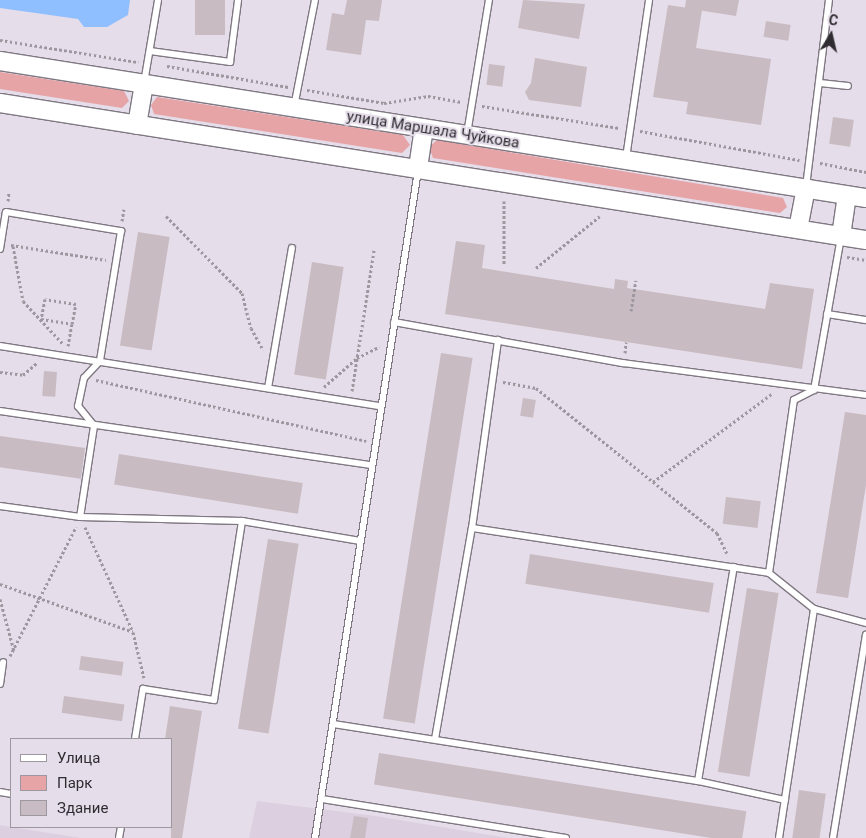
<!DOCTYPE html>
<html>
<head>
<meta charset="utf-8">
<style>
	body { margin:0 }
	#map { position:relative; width:866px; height:838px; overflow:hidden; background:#e5dde9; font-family:Roboto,sans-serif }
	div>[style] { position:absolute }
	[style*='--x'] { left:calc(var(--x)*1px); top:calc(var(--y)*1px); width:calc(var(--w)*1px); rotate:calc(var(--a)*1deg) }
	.built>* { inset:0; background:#dccfe0 }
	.green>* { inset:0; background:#e7a4a7 }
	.water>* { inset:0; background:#90bfff }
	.building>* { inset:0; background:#c9bbc2; transform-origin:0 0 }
	.path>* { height:3px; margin-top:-1.5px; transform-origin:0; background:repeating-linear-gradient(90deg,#9d97a0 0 2.5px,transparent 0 5px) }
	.roads { filter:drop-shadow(1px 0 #7f7882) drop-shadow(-1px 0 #7f7882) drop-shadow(0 1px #7f7882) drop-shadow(0 -1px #7f7882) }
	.lane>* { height:6px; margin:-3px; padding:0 3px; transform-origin:3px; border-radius:3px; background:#fff }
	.secondary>* { height:18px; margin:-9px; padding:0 9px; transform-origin:9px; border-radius:9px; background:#fff }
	span { translate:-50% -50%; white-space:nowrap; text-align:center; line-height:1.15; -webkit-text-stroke:4px #e5dde9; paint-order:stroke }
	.street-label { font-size:15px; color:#302d32 }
	.legend { position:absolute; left:10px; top:738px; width:162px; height:90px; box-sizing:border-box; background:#e5dde9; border:1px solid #9d97a0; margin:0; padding:6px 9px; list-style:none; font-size:15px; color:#302d32 }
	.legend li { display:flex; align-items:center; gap:10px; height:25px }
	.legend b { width:25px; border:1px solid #9d97a0 }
	.north { position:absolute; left:806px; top:10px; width:50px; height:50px; -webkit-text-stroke:4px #e5dde9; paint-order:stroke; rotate:9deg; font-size:14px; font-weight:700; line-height:20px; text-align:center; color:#302d32 }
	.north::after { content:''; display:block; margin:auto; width:18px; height:22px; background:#302d32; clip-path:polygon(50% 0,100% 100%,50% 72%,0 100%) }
</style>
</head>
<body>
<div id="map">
	<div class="built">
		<i style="clip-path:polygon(257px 801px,375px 816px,508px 838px,249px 838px)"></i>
		<i style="clip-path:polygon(0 825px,11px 827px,81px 838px,0 838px)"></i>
	</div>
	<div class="green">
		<i style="clip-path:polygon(0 72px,124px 91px,129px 101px,122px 108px,0 89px)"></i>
		<i style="clip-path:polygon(157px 97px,403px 135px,410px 145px,402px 153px,154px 114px,151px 105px)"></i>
		<i style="clip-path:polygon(437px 140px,783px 198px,787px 207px,780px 213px,433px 158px,429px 147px)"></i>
	</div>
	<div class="water">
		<i style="clip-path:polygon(0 0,130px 0,128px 15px,107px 27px,84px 27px,78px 19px,0 8px)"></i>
	</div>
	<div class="building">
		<i style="left:195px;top:0;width:30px;height:35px"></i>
		<i style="clip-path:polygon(347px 0,382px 0,379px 21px,366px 20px,361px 55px,326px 50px,332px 13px,344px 15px)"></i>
		<i style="clip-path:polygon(523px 0,585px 4px,579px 39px,518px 28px)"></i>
		<i style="clip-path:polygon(686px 0,739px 0,736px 16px,685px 8px)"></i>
		<i style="clip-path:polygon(668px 5px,702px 10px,696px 48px,771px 59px,761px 125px,686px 114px,688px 102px,653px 97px)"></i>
		<i style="left:766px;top:21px;width:25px;height:16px;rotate:9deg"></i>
		<i style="clip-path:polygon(535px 58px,587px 67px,581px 107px,529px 100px,525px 92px,531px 83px)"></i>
		<i style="left:489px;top:64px;width:16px;height:21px;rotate:7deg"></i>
		<i style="left:833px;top:117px;width:21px;height:27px;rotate:8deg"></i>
		<i style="left:138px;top:232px;width:32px;height:115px;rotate:9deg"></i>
		<i style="clip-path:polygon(456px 241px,485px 245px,482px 268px,614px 289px,615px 279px,628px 281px,627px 288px,765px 309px,770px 283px,814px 289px,802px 369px,445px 314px)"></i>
		<i style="left:312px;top:262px;width:32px;height:114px;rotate:9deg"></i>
		<i style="left:441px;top:353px;width:32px;height:370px;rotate:9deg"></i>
		<i style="left:44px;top:371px;width:13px;height:25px;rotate:4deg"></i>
		<i style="left:523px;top:398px;width:13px;height:18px;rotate:9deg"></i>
		<i style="clip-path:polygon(845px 412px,866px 415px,866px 485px,848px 598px,816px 593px)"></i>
		<i style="left:0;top:436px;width:86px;height:31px;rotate:8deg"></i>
		<i style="left:119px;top:454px;width:186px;height:31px;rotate:9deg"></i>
		<i style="left:726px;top:497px;width:35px;height:27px;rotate:7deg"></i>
		<i style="left:268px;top:539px;width:31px;height:192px;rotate:9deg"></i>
		<i style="left:530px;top:554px;width:186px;height:30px;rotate:9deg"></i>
		<i style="left:747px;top:588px;width:32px;height:186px;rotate:9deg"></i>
		<i style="left:81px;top:656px;width:43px;height:14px;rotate:8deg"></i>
		<i style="left:64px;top:696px;width:61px;height:17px;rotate:8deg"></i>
		<i style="clip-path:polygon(170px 706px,202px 711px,182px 838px,171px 838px,171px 739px,165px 739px)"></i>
		<i style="left:379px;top:753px;width:372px;height:32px;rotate:9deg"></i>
		<i style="left:799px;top:790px;width:27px;height:49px;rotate:8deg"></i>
		<i style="clip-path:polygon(354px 816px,368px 818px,365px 838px,350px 838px)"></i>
	</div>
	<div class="path">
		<i style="--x:0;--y:40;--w:140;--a:9.1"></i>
		<i style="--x:167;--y:66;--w:123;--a:9.8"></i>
		<i style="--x:307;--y:90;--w:78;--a:9.6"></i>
		<i style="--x:384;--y:103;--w:45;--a:-9"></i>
		<i style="--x:428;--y:96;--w:34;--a:10"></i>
		<i style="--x:482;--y:106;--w:139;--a:9.1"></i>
		<i style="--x:640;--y:131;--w:162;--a:10.3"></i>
		<i style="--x:820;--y:163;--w:47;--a:11.1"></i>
		<i style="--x:8;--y:201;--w:9;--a:-84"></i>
		<i style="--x:504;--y:201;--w:64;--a:90"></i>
		<i style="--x:166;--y:216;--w:108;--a:45.4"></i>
		<i style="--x:242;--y:293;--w:36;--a:76"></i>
		<i style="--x:251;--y:328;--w:25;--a:61"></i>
		<i style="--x:122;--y:221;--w:12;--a:-81"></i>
		<i style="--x:11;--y:245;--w:96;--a:9"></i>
		<i style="--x:13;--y:246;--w:56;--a:79.7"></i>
		<i style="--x:23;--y:301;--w:60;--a:47"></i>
		<i style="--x:847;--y:257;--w:19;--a:9"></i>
		<i style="--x:536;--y:268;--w:82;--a:-39.1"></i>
		<i style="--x:631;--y:311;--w:31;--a:-81"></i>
		<i style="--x:68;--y:346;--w:22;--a:-80"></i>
		<i style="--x:72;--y:324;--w:20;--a:-79"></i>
		<i style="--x:76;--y:304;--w:31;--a:-171"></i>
		<i style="--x:45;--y:299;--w:20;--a:101"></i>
		<i style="--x:41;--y:319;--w:31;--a:9"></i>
		<i style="--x:625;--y:353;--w:11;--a:-85"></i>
		<i style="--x:0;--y:372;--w:23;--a:7"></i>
		<i style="--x:23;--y:375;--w:18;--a:-41"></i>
		<i style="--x:96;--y:380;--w:277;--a:12.7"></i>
		<i style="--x:503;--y:382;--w:34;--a:10"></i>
		<i style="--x:536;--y:388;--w:232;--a:38.7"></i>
		<i style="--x:717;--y:533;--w:25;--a:64"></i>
		<i style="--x:324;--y:387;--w:44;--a:-41.3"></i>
		<i style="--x:357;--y:358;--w:25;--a:-27"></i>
		<i style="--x:352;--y:391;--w:143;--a:-81.1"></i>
		<i style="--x:653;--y:482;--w:149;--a:-36.6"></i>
		<i style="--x:85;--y:527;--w:115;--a:65.4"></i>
		<i style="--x:133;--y:632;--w:47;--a:76.6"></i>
		<i style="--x:0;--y:584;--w:141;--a:19.8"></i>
		<i style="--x:0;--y:599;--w:54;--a:74.9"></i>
		<i style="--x:10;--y:656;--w:145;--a:-62.9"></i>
	</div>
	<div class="roads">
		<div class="lane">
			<i style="--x:150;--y:51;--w:81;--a:7.8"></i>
			<i style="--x:230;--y:62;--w:63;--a:-82.6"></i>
			<i style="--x:144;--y:83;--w:84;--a:-80.4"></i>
			<i style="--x:820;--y:83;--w:28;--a:6"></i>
			<i style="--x:294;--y:107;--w:109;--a:-78.9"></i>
			<i style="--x:467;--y:134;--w:136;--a:-80.7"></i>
			<i style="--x:626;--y:158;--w:160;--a:-81.7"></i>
			<i style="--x:806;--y:187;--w:188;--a:-83"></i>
			<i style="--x:0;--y:249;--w:37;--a:-81"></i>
			<i style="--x:6;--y:212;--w:117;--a:9.4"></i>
			<i style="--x:121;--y:231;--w:132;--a:99.2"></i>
			<i style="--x:100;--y:361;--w:23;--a:133"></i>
			<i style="--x:84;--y:378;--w:29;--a:102"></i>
			<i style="--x:78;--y:406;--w:26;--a:51"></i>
			<i style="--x:94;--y:426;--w:92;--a:98.7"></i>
			<i style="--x:827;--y:314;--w:39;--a:9"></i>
			<i style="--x:394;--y:322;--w:233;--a:10.2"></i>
			<i style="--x:623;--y:363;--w:245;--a:7.5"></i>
			<i style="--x:0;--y:346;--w:385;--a:9"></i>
			<i style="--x:268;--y:388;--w:142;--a:-80.3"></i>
			<i style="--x:0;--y:411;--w:375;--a:8.3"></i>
			<i style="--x:0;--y:506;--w:81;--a:7.8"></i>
			<i style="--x:80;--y:517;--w:162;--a:1.4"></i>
			<i style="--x:472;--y:528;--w:300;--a:8.6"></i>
			<i style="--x:769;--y:573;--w:175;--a:-81.8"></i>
			<i style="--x:794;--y:400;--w:22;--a:-27"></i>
			<i style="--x:814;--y:390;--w:155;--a:-80"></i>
			<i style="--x:769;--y:573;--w:58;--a:38.7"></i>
			<i style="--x:814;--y:609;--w:54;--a:15.1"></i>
			<i style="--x:0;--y:684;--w:22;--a:-82"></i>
			<i style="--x:333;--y:724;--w:369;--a:8.9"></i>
			<i style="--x:698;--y:781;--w:89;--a:12.3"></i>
			<i style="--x:135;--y:739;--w:51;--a:-80.9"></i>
			<i style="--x:143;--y:689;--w:72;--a:8.8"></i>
			<i style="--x:214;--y:700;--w:181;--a:-81.1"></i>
			<i style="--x:242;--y:521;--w:120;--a:9.6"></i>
			<i style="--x:435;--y:739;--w:214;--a:-80.1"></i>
			<i style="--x:472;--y:528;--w:190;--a:-82.1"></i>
			<i style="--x:698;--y:781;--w:217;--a:-80.5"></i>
			<i style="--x:0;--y:792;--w:11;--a:10"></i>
			<i style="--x:322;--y:799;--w:247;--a:9.1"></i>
			<i style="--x:119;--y:838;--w:11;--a:-80"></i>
			<i style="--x:315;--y:838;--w:676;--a:-81.23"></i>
			<i style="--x:779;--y:838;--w:232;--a:-81.3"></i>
			<i style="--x:833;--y:838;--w:206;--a:-80.8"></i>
		</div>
		<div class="secondary">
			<i style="--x:0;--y:61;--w:877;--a:8.99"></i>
			<i style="--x:0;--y:103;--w:877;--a:8.99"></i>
			<i style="--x:137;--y:125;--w:42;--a:-80.3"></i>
			<i style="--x:418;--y:168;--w:40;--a:-81.5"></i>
			<i style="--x:798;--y:229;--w:42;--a:-79"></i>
			<i style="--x:841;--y:236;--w:41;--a:-81.7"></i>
		</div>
	</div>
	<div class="street-label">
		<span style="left:433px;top:130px;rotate:9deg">улица Маршала Чуйкова</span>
	</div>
	<ul class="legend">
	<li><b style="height:6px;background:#fff"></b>Улица</li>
	<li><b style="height:14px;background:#e7a4a7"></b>Парк</li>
	<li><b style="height:14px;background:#c9bbc2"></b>Здание</li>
	</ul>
	<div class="north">С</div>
</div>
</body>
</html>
